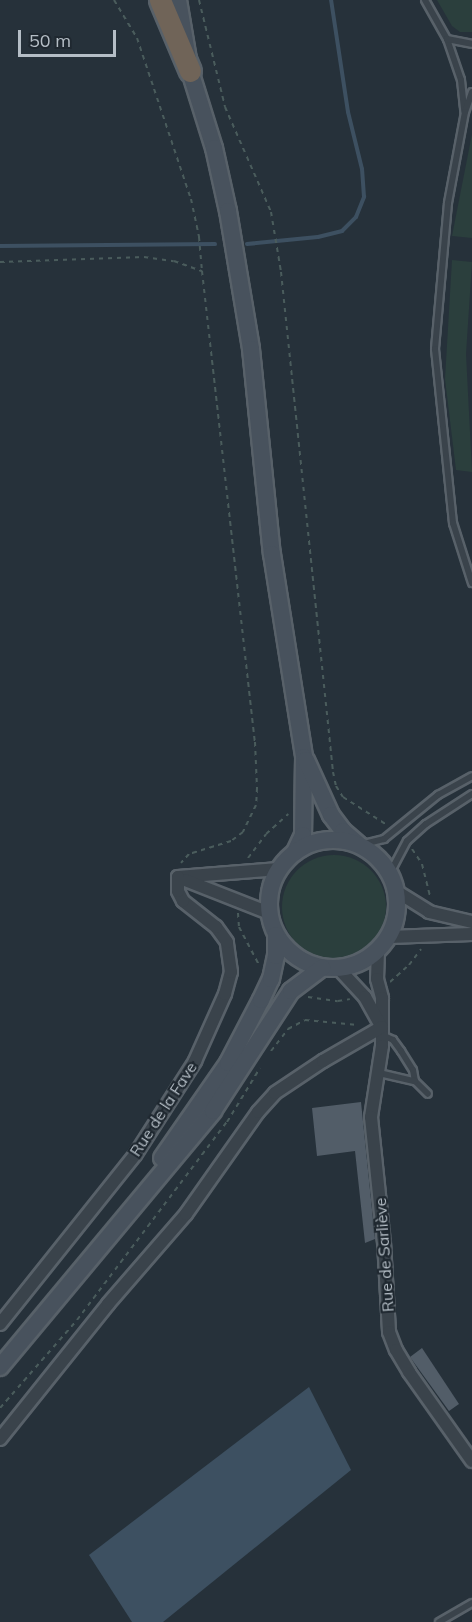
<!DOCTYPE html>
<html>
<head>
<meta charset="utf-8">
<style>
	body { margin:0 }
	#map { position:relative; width:472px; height:1622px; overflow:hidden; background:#26313a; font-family:Mulish,sans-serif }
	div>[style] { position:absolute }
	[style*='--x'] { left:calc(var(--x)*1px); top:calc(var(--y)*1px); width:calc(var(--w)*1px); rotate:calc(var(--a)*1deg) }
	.green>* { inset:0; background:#2b3f3d }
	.round { border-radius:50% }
	.water>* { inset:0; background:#3d5061 }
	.stream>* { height:4px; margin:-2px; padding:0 2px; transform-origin:2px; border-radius:2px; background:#3d5061 }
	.building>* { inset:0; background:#525d68 }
	.path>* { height:2px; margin-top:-1px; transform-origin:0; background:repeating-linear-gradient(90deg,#4a5c5c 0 4.5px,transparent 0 9px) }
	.roads { filter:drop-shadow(2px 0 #586169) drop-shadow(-2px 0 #586169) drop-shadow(0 2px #586169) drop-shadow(0 -2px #586169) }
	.service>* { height:6px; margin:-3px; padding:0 3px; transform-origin:3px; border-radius:3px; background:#3a434b }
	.minor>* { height:12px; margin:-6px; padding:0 6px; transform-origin:6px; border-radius:6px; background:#3a434b }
	.secondary>* { height:16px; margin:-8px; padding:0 8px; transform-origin:8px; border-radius:8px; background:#48525d }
	.secondary>.ring { margin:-8px; padding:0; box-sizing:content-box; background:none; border:16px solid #48525d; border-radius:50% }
	.motorway>* { height:21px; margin:-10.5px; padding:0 10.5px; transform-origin:10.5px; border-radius:10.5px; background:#706458 }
	span { translate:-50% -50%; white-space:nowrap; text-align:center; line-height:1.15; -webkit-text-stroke:4.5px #1f2830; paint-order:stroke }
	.street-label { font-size:16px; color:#b5bec6 }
	.scale { position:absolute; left:18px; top:30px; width:98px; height:27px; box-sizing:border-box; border:3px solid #b5bec6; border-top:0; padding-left:8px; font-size:18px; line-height:21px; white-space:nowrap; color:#b5bec6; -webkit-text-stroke:4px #1f2830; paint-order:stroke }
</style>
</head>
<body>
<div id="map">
	<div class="green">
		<i style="clip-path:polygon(437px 0,472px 0,472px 32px,460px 32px,452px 26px)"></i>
		<i style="clip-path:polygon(472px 134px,472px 238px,452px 236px)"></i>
		<i style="clip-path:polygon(452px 260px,472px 262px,466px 354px,472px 472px,456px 470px,445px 379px)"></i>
		<i class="round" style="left:282px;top:855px;width:104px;height:104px"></i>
	</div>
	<div class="water">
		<i style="clip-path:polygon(309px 1387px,351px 1470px,163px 1622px,132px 1622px,89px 1555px)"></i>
	</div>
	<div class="stream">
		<i style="--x:247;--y:244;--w:71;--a:-5.6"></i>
		<i style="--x:318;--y:237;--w:25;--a:-14"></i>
		<i style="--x:342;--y:231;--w:20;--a:-45"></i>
		<i style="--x:356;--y:217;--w:22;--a:-68"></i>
		<i style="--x:364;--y:197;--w:28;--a:-94"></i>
		<i style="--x:362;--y:169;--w:59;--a:-103.8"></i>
		<i style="--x:348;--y:112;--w:113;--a:-98.6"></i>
		<i style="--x:0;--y:246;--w:215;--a:-0.5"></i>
	</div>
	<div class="building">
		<i style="clip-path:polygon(361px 1102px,375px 1239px,365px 1243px,355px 1151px,317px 1156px,312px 1108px)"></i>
		<i style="clip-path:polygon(422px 1348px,459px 1404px,449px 1411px,410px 1357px)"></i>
	</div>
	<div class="path">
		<i style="--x:114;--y:0;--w:44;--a:58.8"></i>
		<i style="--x:137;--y:38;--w:170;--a:71.5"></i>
		<i style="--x:191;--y:199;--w:39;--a:78"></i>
		<i style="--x:199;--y:237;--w:34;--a:85"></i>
		<i style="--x:199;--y:0;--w:110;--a:76.3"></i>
		<i style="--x:225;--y:107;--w:115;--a:66.3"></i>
		<i style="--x:271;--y:212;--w:61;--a:80.5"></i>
		<i style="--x:281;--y:272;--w:503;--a:84.06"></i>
		<i style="--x:333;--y:772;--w:14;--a:78"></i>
		<i style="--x:336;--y:786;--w:13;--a:58"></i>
		<i style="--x:343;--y:797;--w:52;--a:32.5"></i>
		<i style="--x:0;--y:262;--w:144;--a:-2"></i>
		<i style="--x:144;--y:257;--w:30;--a:8"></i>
		<i style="--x:174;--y:261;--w:30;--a:20"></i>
		<i style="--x:202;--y:271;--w:474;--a:83.6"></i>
		<i style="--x:255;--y:742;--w:46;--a:87.5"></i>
		<i style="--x:257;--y:788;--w:17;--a:93"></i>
		<i style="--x:256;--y:805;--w:30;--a:116"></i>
		<i style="--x:243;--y:832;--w:15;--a:143"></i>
		<i style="--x:231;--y:841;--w:44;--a:162.8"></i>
		<i style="--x:189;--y:854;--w:12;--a:132"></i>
		<i style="--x:412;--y:849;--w:18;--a:56"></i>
		<i style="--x:422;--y:864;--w:33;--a:76"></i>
		<i style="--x:248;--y:858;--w:30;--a:-53"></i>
		<i style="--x:266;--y:834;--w:30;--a:-42"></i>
		<i style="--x:238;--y:913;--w:14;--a:86"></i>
		<i style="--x:239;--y:927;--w:43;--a:62.2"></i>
		<i style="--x:390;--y:982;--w:25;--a:-42"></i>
		<i style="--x:409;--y:965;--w:20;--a:-53"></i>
		<i style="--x:308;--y:997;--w:30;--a:8"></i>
		<i style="--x:338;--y:1001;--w:12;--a:-9"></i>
		<i style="--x:271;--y:1051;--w:28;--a:-52"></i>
		<i style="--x:288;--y:1029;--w:19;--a:-28"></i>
		<i style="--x:305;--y:1020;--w:53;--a:5.4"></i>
		<i style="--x:0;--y:1408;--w:117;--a:-48.8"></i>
		<i style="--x:77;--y:1320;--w:248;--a:-52.9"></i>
		<i style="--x:227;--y:1122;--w:63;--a:-58.6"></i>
	</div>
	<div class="roads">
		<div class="service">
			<i style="--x:425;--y:0;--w:45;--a:60.6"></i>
			<i style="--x:447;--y:39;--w:43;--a:71.1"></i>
			<i style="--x:461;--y:80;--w:31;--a:84"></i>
			<i style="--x:447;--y:39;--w:25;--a:11"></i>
			<i style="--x:472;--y:92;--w:21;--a:109"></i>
			<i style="--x:465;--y:112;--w:93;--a:100.6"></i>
			<i style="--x:448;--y:203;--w:147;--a:95.1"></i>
			<i style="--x:435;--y:349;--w:175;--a:84.1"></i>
			<i style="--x:453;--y:523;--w:63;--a:72.4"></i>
			<i style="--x:360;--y:845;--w:25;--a:-14"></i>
			<i style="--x:384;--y:839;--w:70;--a:-39.2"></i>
			<i style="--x:438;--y:795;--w:39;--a:-29"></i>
			<i style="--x:390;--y:873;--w:36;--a:-62"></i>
			<i style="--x:407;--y:841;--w:25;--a:-42"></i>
			<i style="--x:426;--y:824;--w:55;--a:-33.1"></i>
			<i style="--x:382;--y:1035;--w:12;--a:24"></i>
			<i style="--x:393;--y:1040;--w:14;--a:54"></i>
			<i style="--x:401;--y:1051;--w:22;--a:58"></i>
			<i style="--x:413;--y:1070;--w:11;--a:80"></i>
			<i style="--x:415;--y:1081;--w:18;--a:45"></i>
			<i style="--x:379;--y:1073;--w:37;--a:13"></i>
			<i style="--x:439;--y:1622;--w:38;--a:-30"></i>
		</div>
		<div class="minor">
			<i style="--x:178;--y:877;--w:101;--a:-4.5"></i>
			<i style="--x:185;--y:880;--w:90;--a:21.4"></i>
			<i style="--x:396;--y:891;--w:39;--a:32"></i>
			<i style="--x:429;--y:912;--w:44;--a:13.1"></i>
			<i style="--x:389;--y:937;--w:83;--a:-2.1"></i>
			<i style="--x:378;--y:951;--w:28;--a:92"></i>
			<i style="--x:377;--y:979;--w:20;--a:75"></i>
			<i style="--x:382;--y:998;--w:48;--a:90"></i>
			<i style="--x:382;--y:1046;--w:72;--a:98.8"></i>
			<i style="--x:371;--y:1117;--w:126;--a:84.1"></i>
			<i style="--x:384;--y:1242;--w:90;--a:86.8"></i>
			<i style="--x:389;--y:1332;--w:19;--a:69"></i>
			<i style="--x:396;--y:1350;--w:26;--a:59"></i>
			<i style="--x:409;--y:1372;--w:109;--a:54.7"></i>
			<i style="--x:339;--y:969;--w:38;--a:47"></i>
			<i style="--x:365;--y:997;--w:33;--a:61"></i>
			<i style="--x:0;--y:1324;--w:216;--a:-51.4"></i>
			<i style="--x:135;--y:1155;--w:112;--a:-57.4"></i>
			<i style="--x:195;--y:1061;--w:73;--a:-65.9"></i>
			<i style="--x:225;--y:994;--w:23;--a:-75"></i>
			<i style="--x:231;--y:972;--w:30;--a:-98"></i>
			<i style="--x:227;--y:942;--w:19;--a:-126"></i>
			<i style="--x:216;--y:927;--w:42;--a:-141.8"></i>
			<i style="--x:183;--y:901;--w:11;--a:-117"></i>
			<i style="--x:178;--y:891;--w:14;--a:-90"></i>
			<i style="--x:0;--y:1439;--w:173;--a:-51.3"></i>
			<i style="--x:108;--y:1304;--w:119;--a:-49.1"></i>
			<i style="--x:186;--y:1214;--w:125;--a:-54.8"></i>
			<i style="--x:258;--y:1112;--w:25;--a:-48"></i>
			<i style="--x:275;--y:1093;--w:58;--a:-33.7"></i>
			<i style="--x:323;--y:1061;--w:68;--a:-30"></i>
		</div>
		<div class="secondary">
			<i style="--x:178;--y:0;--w:72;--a:80.4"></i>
			<i style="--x:190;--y:71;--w:81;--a:72.7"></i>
			<i style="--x:214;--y:148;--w:65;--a:77.5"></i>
			<i style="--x:228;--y:211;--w:140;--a:80.5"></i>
			<i style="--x:251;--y:349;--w:206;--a:84.2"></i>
			<i style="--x:272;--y:554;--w:206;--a:81"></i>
			<i style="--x:304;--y:757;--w:78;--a:90.7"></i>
			<i style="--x:303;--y:835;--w:19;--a:115"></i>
			<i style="--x:306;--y:760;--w:60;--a:65.6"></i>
			<i style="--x:331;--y:815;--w:20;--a:53"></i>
			<i style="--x:343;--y:831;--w:20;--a:41"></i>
			<i class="ring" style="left:269px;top:840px;width:112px;height:112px"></i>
			<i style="--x:162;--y:1158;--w:116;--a:-55.2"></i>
			<i style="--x:228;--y:1063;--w:71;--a:-62.4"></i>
			<i style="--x:261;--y:1000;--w:23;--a:-65"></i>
			<i style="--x:271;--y:979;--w:24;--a:-78"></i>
			<i style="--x:276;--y:956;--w:21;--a:-90"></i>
			<i style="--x:0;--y:1367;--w:333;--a:-50.2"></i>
			<i style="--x:213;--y:1111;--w:143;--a:-57"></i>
			<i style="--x:291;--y:991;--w:39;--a:-37"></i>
		</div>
		<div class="motorway">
			<i style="--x:160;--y:0;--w:77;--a:67.1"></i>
		</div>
	</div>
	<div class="street-label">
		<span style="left:163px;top:1109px;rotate:-57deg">Rue de la Fave</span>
		<span style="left:384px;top:1255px;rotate:-94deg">Rue de Sarliève</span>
	</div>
	<div class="scale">50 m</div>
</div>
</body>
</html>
